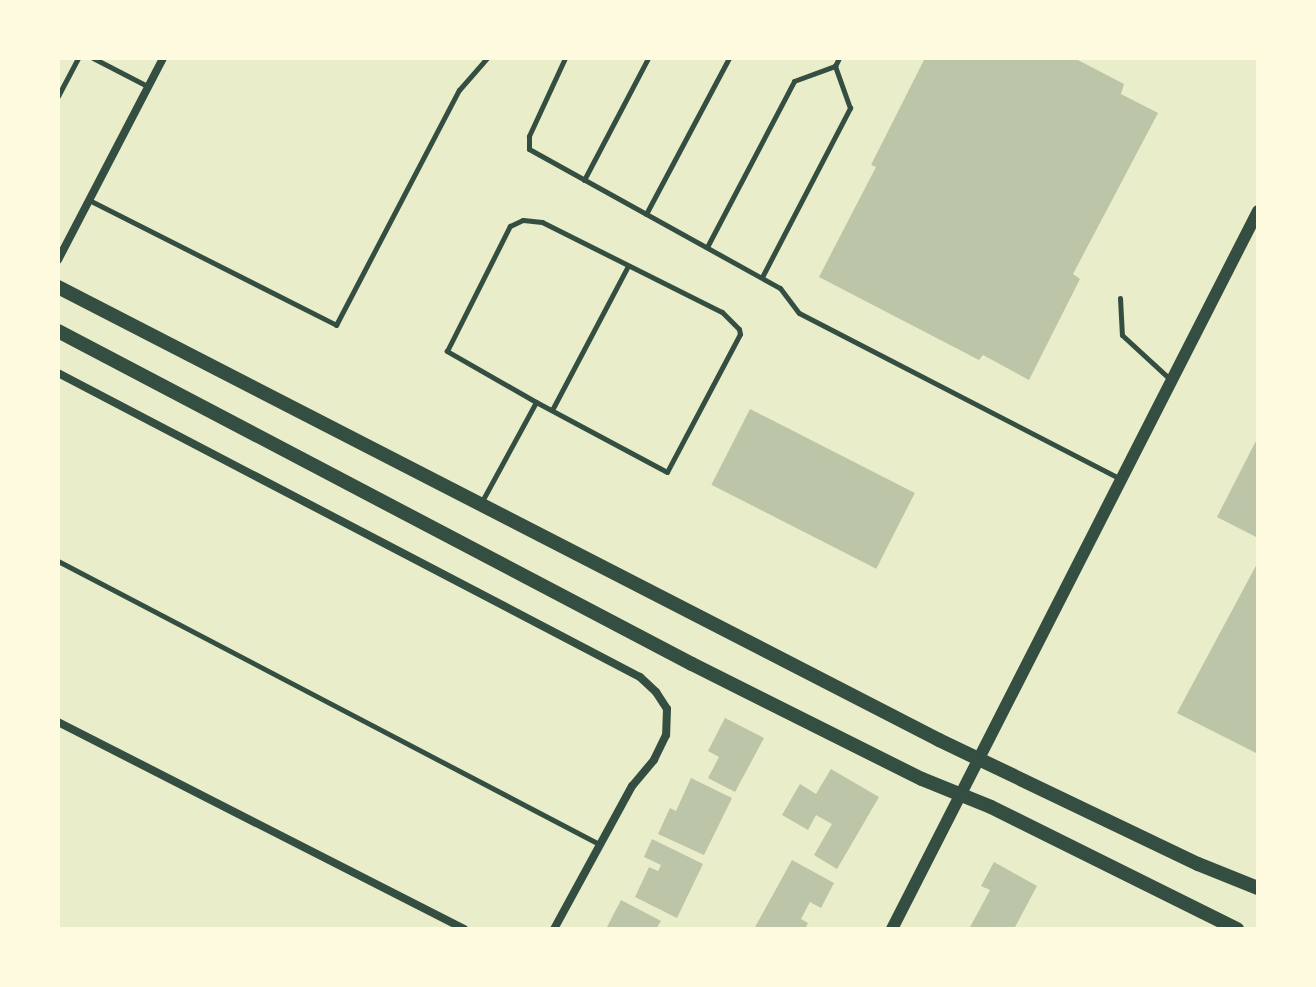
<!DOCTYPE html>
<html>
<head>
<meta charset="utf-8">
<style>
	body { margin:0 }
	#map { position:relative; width:1316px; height:987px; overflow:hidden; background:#e9edc9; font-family:"Exo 2",sans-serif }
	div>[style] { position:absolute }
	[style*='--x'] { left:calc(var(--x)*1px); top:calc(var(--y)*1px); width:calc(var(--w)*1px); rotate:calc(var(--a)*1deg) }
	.building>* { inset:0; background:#bcc5a7; transform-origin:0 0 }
	.service>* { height:5px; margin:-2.5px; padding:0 2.5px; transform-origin:2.5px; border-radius:2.5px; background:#344e41 }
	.minor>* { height:8px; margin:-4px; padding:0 4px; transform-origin:4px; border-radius:4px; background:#344e41 }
	.tertiary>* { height:12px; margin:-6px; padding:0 6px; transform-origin:6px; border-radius:6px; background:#344e41 }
	.secondary>* { height:14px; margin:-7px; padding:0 7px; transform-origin:7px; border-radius:7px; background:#344e41 }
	span { translate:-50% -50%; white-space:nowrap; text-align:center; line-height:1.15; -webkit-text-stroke:7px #fefae0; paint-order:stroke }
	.frame { position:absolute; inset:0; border:60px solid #fefae0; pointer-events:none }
</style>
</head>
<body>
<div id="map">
	<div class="building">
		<i style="clip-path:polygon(925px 58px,1074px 58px,1124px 84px,1121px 94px,1158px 113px,1073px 274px,1080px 279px,1029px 380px,983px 355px,979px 360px,819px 277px,876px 167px,871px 165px)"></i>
		<i style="left:750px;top:409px;width:185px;height:85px;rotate:27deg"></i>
		<i style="clip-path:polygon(1258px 437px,1258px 538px,1217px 517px)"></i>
		<i style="clip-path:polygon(1258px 562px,1258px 754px,1177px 713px)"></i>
		<i style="clip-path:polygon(725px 718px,764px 738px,735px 792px,708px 778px,719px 757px,708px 751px)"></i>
		<i style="clip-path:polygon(831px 769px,879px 797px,837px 869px,814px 855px,832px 824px,816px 815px,808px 830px,782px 815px,800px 784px,816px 794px)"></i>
		<i style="clip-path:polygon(691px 778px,732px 798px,704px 855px,658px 834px,670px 808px,676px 811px)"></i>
		<i style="clip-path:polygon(652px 839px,703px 864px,677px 918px,635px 897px,649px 867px,658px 871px,661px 865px,644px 857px)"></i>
		<i style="clip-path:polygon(792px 860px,834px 883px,821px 908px,810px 902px,801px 919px,808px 923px,805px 929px,754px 929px)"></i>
		<i style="clip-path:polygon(994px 862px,1037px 886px,1014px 929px,969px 929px,990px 890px,981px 886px)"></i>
		<i style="clip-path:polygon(621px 900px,661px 921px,656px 929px,606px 929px)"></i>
	</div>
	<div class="service">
		<i style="--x:93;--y:58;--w:61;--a:27.4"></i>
		<i style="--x:565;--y:58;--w:86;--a:114.8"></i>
		<i style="--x:529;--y:136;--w:13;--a:90"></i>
		<i style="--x:529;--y:149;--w:287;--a:29"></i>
		<i style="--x:780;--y:288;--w:31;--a:53"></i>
		<i style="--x:799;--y:313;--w:362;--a:27.3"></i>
		<i style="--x:58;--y:96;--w:43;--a:-62.2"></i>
		<i style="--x:584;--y:180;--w:138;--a:-62.3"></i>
		<i style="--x:89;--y:200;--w:277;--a:26.8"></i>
		<i style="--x:336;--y:325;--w:265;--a:-62.4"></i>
		<i style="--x:459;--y:90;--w:43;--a:-48.8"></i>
		<i style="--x:646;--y:214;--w:177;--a:-62"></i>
		<i style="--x:707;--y:247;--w:187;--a:-62.3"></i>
		<i style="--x:794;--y:81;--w:44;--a:-20.1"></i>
		<i style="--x:835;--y:66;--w:9;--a:-63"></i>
		<i style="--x:762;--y:277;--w:191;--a:-62.5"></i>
		<i style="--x:850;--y:108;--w:45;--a:-109.7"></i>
		<i style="--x:1120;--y:298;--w:37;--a:87"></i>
		<i style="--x:1122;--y:335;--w:67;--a:42.6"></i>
		<i style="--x:552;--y:410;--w:163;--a:-62.2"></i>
		<i style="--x:481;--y:503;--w:115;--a:-61.4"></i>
		<i style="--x:536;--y:402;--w:103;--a:-150.2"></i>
		<i style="--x:447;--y:351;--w:140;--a:-63.3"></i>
		<i style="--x:510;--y:226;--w:14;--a:-25"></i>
		<i style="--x:523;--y:220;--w:19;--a:6"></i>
		<i style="--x:542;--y:222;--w:201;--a:26.6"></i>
		<i style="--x:722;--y:312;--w:24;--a:45"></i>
		<i style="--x:739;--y:329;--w:5;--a:79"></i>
		<i style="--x:740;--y:334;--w:156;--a:117.9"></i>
		<i style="--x:667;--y:472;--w:149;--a:-151.9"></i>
		<i style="--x:58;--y:561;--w:611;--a:27.61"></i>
	</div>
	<div class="minor">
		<i style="--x:58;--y:260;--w:228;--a:-62.5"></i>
		<i style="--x:58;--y:373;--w:657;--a:27.58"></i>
		<i style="--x:640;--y:677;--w:22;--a:43"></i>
		<i style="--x:656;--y:692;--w:20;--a:57"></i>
		<i style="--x:667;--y:709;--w:26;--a:92"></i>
		<i style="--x:666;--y:735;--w:28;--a:116"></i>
		<i style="--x:654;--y:760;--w:34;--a:130"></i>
		<i style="--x:632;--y:786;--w:163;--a:118.6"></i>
		<i style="--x:58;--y:722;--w:456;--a:27"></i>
	</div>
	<div class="tertiary">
		<i style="--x:892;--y:929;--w:806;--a:-62.99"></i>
	</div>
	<div class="secondary">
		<i style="--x:58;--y:287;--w:991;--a:27.21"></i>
		<i style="--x:939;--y:740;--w:287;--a:25.6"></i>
		<i style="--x:1198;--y:864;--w:65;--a:21.8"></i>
		<i style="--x:58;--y:331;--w:716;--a:27.71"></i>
		<i style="--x:692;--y:664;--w:257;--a:26.6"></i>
		<i style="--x:922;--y:779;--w:74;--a:22.1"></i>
		<i style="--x:991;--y:807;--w:275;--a:26.4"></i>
	</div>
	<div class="frame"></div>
</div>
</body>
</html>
